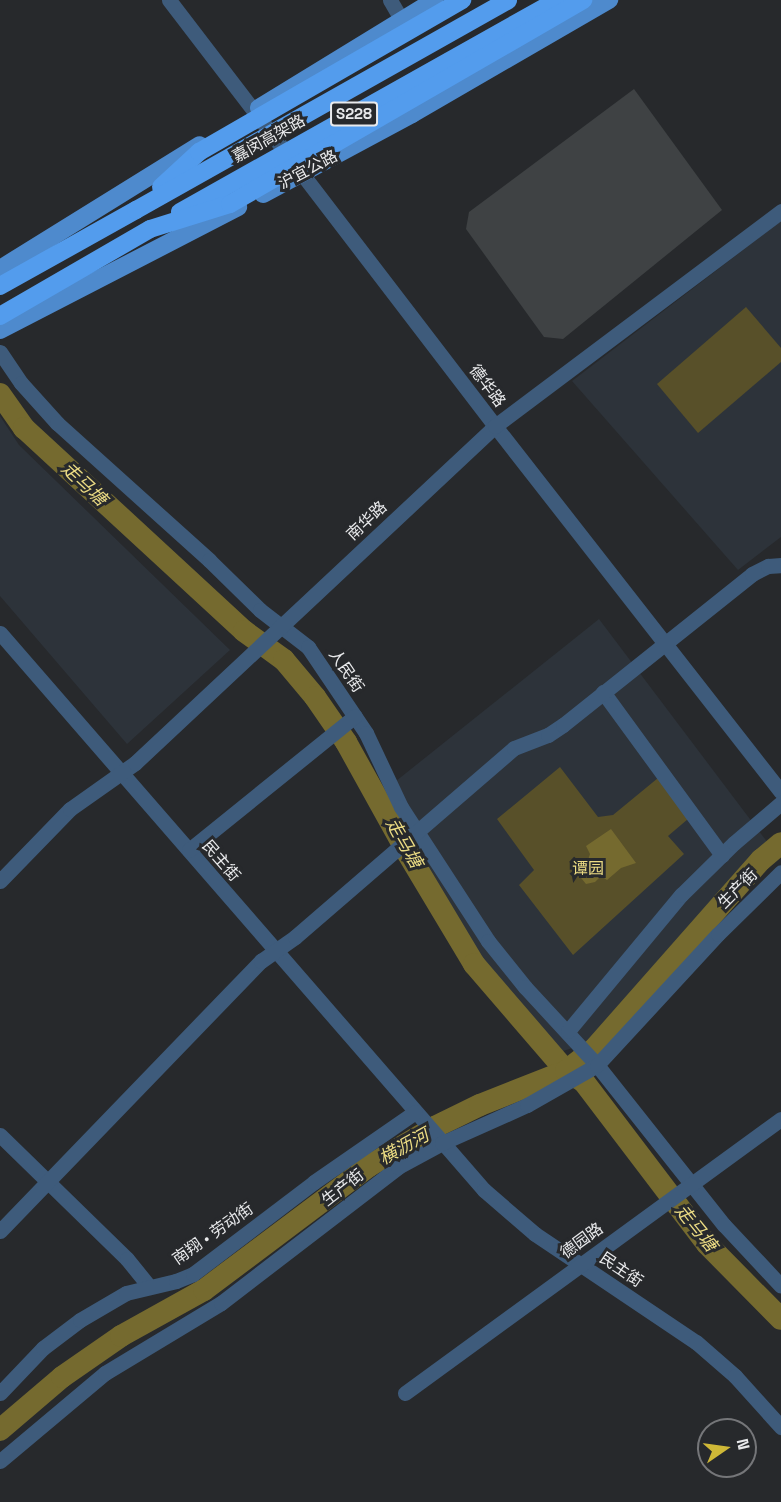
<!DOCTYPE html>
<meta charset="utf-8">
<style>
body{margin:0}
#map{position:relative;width:781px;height:1502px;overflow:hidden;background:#27292c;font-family:"Space Grotesk","Noto Sans SC",sans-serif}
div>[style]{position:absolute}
.built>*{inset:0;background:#2d333a}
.green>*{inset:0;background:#585029}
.water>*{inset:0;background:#756a2f}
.river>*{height:22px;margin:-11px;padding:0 11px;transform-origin:11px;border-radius:11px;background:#756a2f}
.building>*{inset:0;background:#3f4244}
.minor>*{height:15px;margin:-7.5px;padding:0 7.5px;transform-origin:7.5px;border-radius:7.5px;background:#3e5b7b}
.major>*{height:18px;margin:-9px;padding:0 9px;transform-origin:9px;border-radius:9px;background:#4e8acd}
.highway>*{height:18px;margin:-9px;padding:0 9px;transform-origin:9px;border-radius:9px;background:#539ced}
.highway-bridge>*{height:18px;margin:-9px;padding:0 9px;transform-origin:9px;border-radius:9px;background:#539ced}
span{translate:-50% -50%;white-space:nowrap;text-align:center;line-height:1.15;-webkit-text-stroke:6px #27292c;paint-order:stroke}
.shield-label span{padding:2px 4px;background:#27292c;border:2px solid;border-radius:4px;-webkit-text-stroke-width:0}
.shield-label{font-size:15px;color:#e9eaec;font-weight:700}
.street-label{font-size:16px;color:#e9eaec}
.park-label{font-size:16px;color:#eddc84}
.water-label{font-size:18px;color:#ebdb83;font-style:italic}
.north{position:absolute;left:697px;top:1418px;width:60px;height:60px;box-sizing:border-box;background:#27292c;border:2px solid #757679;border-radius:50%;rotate:77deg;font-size:16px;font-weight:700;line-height:24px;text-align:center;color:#e9eaec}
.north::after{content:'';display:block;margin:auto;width:21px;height:27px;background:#cfb837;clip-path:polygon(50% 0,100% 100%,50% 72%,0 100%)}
</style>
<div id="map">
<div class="built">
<i style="clip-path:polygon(781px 221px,781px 537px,738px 570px,572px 381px)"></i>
<i style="clip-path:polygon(0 416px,19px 445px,230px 650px,127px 744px,0 596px)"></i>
<i style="clip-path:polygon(599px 619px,768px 843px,588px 1043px,560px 1052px,512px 1021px,381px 793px)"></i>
</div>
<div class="green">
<i style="clip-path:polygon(746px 307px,781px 348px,781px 362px,698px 433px,657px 384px)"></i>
<i style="clip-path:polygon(560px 767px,598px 817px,613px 815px,658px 778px,688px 819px,668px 836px,684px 854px,573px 955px,519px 885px,534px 870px,497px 819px)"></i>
</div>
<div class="water">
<i style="clip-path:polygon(611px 829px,636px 863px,621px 868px,607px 880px,601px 876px,595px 882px,586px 884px,577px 873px,586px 866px,590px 854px,586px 846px)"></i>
</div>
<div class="river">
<i style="left:0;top:394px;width:42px;rotate:54.8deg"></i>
<i style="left:24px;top:428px;width:299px;rotate:42.7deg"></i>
<i style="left:244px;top:631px;width:49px;rotate:35.9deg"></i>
<i style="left:284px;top:660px;width:48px;rotate:50deg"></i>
<i style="left:315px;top:697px;width:55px;rotate:55.4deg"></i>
<i style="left:346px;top:742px;width:126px;rotate:61deg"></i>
<i style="left:407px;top:852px;width:131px;rotate:59.1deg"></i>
<i style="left:474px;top:964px;width:141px;rotate:49.3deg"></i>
<i style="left:566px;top:1071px;width:21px;rotate:31deg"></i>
<i style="left:584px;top:1082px;width:203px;rotate:52.8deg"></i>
<i style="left:707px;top:1244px;width:105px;rotate:45.4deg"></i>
<i style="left:0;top:1430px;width:82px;rotate:-40.5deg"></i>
<i style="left:62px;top:1377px;width:72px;rotate:-34.8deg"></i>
<i style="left:121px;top:1336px;width:95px;rotate:-29deg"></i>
<i style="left:204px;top:1290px;width:206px;rotate:-36.9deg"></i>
<i style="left:369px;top:1166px;width:77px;rotate:-30.6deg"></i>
<i style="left:435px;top:1127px;width:50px;rotate:-26.1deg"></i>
<i style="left:480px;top:1105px;width:92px;rotate:-21.6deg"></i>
<i style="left:566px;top:1071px;width:37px;rotate:-38deg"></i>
<i style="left:595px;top:1048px;width:251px;rotate:-48.6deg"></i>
<i style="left:761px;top:860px;width:26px;rotate:-40deg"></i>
</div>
<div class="building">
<i style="clip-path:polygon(634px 89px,722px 210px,563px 339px,544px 337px,466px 229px,469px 212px)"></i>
</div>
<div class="minor">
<i style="left:169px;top:0;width:536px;rotate:52.57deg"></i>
<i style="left:495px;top:426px;width:464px;rotate:52deg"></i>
<i style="left:390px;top:0;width:22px;rotate:60deg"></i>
<i style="left:0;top:352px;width:37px;rotate:56deg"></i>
<i style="left:21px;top:383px;width:54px;rotate:48deg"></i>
<i style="left:57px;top:423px;width:205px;rotate:42deg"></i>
<i style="left:209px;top:560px;width:71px;rotate:44.4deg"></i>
<i style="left:260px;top:610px;width:61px;rotate:37.6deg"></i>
<i style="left:308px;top:647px;width:104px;rotate:56deg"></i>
<i style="left:366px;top:733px;width:82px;rotate:64.7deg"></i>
<i style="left:401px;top:807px;width:160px;rotate:57deg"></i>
<i style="left:488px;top:941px;width:59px;rotate:51.2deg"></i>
<i style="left:525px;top:987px;width:106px;rotate:47.3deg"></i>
<i style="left:597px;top:1065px;width:204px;rotate:51.6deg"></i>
<i style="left:724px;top:1225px;width:83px;rotate:46.9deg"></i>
<i style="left:0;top:633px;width:738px;rotate:49.01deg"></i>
<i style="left:484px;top:1190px;width:67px;rotate:40.8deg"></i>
<i style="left:535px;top:1234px;width:194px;rotate:33.9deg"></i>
<i style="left:696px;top:1342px;width:52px;rotate:41.1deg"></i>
<i style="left:735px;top:1376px;width:69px;rotate:48deg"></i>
<i style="left:603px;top:692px;width:202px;rotate:53.9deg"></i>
<i style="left:189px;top:850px;width:213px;rotate:-38.9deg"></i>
<i style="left:0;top:881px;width:100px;rotate:-45.8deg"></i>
<i style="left:70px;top:809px;width:80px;rotate:-35.3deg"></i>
<i style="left:135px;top:763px;width:493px;rotate:-43.1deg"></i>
<i style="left:495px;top:426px;width:358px;rotate:-36.9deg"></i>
<i style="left:568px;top:1031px;width:177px;rotate:-50.3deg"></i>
<i style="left:681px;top:895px;width:74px;rotate:-44.5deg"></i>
<i style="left:734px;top:843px;width:62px;rotate:-40.4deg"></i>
<i style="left:0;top:1135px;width:177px;rotate:44.3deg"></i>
<i style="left:127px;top:1259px;width:35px;rotate:51deg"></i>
<i style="left:0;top:1231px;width:376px;rotate:-46deg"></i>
<i style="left:261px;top:961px;width:42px;rotate:-35.2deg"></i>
<i style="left:295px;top:937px;width:289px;rotate:-40.8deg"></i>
<i style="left:514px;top:748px;width:36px;rotate:-21deg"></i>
<i style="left:548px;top:735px;width:18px;rotate:-34deg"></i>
<i style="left:563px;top:725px;width:242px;rotate:-38.6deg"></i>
<i style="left:752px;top:574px;width:18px;rotate:-27deg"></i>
<i style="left:768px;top:566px;width:13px;rotate:-4deg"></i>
<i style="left:0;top:1393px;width:62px;rotate:-46.3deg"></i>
<i style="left:43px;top:1348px;width:46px;rotate:-37.1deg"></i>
<i style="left:80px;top:1320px;width:53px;rotate:-30.4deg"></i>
<i style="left:126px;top:1293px;width:51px;rotate:-13.5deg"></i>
<i style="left:176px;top:1281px;width:18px;rotate:-22deg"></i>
<i style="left:193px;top:1274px;width:152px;rotate:-37.2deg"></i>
<i style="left:314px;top:1182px;width:123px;rotate:-34.7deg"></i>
<i style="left:405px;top:1393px;width:465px;rotate:-36.1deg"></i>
<i style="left:0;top:1461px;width:137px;rotate:-40deg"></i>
<i style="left:105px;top:1373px;width:135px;rotate:-31.1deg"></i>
<i style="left:221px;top:1303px;width:223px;rotate:-37.5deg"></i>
<i style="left:398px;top:1167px;width:50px;rotate:-28.6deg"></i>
<i style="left:442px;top:1143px;width:93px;rotate:-24.1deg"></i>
<i style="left:527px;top:1105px;width:81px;rotate:-29.7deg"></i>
<i style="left:597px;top:1065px;width:178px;rotate:-47.3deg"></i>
<i style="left:718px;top:934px;width:88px;rotate:-44.5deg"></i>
</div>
<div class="major">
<i style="left:259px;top:108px;width:206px;rotate:-31.5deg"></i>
<i style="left:263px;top:194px;width:169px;rotate:-28.2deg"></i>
<i style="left:412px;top:114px;width:228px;rotate:-30.1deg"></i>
<i style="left:0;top:269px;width:235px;rotate:-31.8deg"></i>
<i style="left:0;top:330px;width:268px;rotate:-27.3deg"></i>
</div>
<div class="highway">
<i style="left:0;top:286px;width:156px;rotate:-29.2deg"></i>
<i style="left:0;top:316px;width:173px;rotate:-30.1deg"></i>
</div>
<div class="highway-bridge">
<i style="left:161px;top:187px;width:52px;rotate:-42.6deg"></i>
<i style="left:199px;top:152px;width:304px;rotate:-30deg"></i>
<i style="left:136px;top:210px;width:427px;rotate:-29.4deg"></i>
<i style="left:180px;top:212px;width:433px;rotate:-29.3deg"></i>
<i style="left:150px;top:229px;width:84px;rotate:-17.4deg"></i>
<i style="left:230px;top:204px;width:408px;rotate:-30deg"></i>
</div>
<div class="shield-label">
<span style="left:354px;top:114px">S228</span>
</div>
<div class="street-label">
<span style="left:269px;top:139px;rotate:-29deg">嘉闵高架路</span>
<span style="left:308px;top:170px;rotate:-28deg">沪宜公路</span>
<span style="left:487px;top:386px;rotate:53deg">德华路</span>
<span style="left:367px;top:521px;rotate:-43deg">南华路</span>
<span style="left:346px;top:671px;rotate:56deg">人民街</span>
<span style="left:221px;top:861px;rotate:49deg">民主街</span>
<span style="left:738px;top:889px;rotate:-45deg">生产街</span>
<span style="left:343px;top:1188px;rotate:-38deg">生产街</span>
<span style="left:213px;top:1234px;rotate:-35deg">南翔 • 劳动街</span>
<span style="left:582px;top:1241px;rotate:-36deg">德园路</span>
<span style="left:621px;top:1270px;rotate:34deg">民主街</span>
</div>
<div class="park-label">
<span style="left:588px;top:869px">谭园</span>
</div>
<div class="water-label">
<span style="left:84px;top:484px;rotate:43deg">走马塘</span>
<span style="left:404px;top:843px;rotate:60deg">走马塘</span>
<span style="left:404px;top:1147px;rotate:-29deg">横沥河</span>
<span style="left:696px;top:1228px;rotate:51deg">走马塘</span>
</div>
<div class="north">N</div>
</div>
